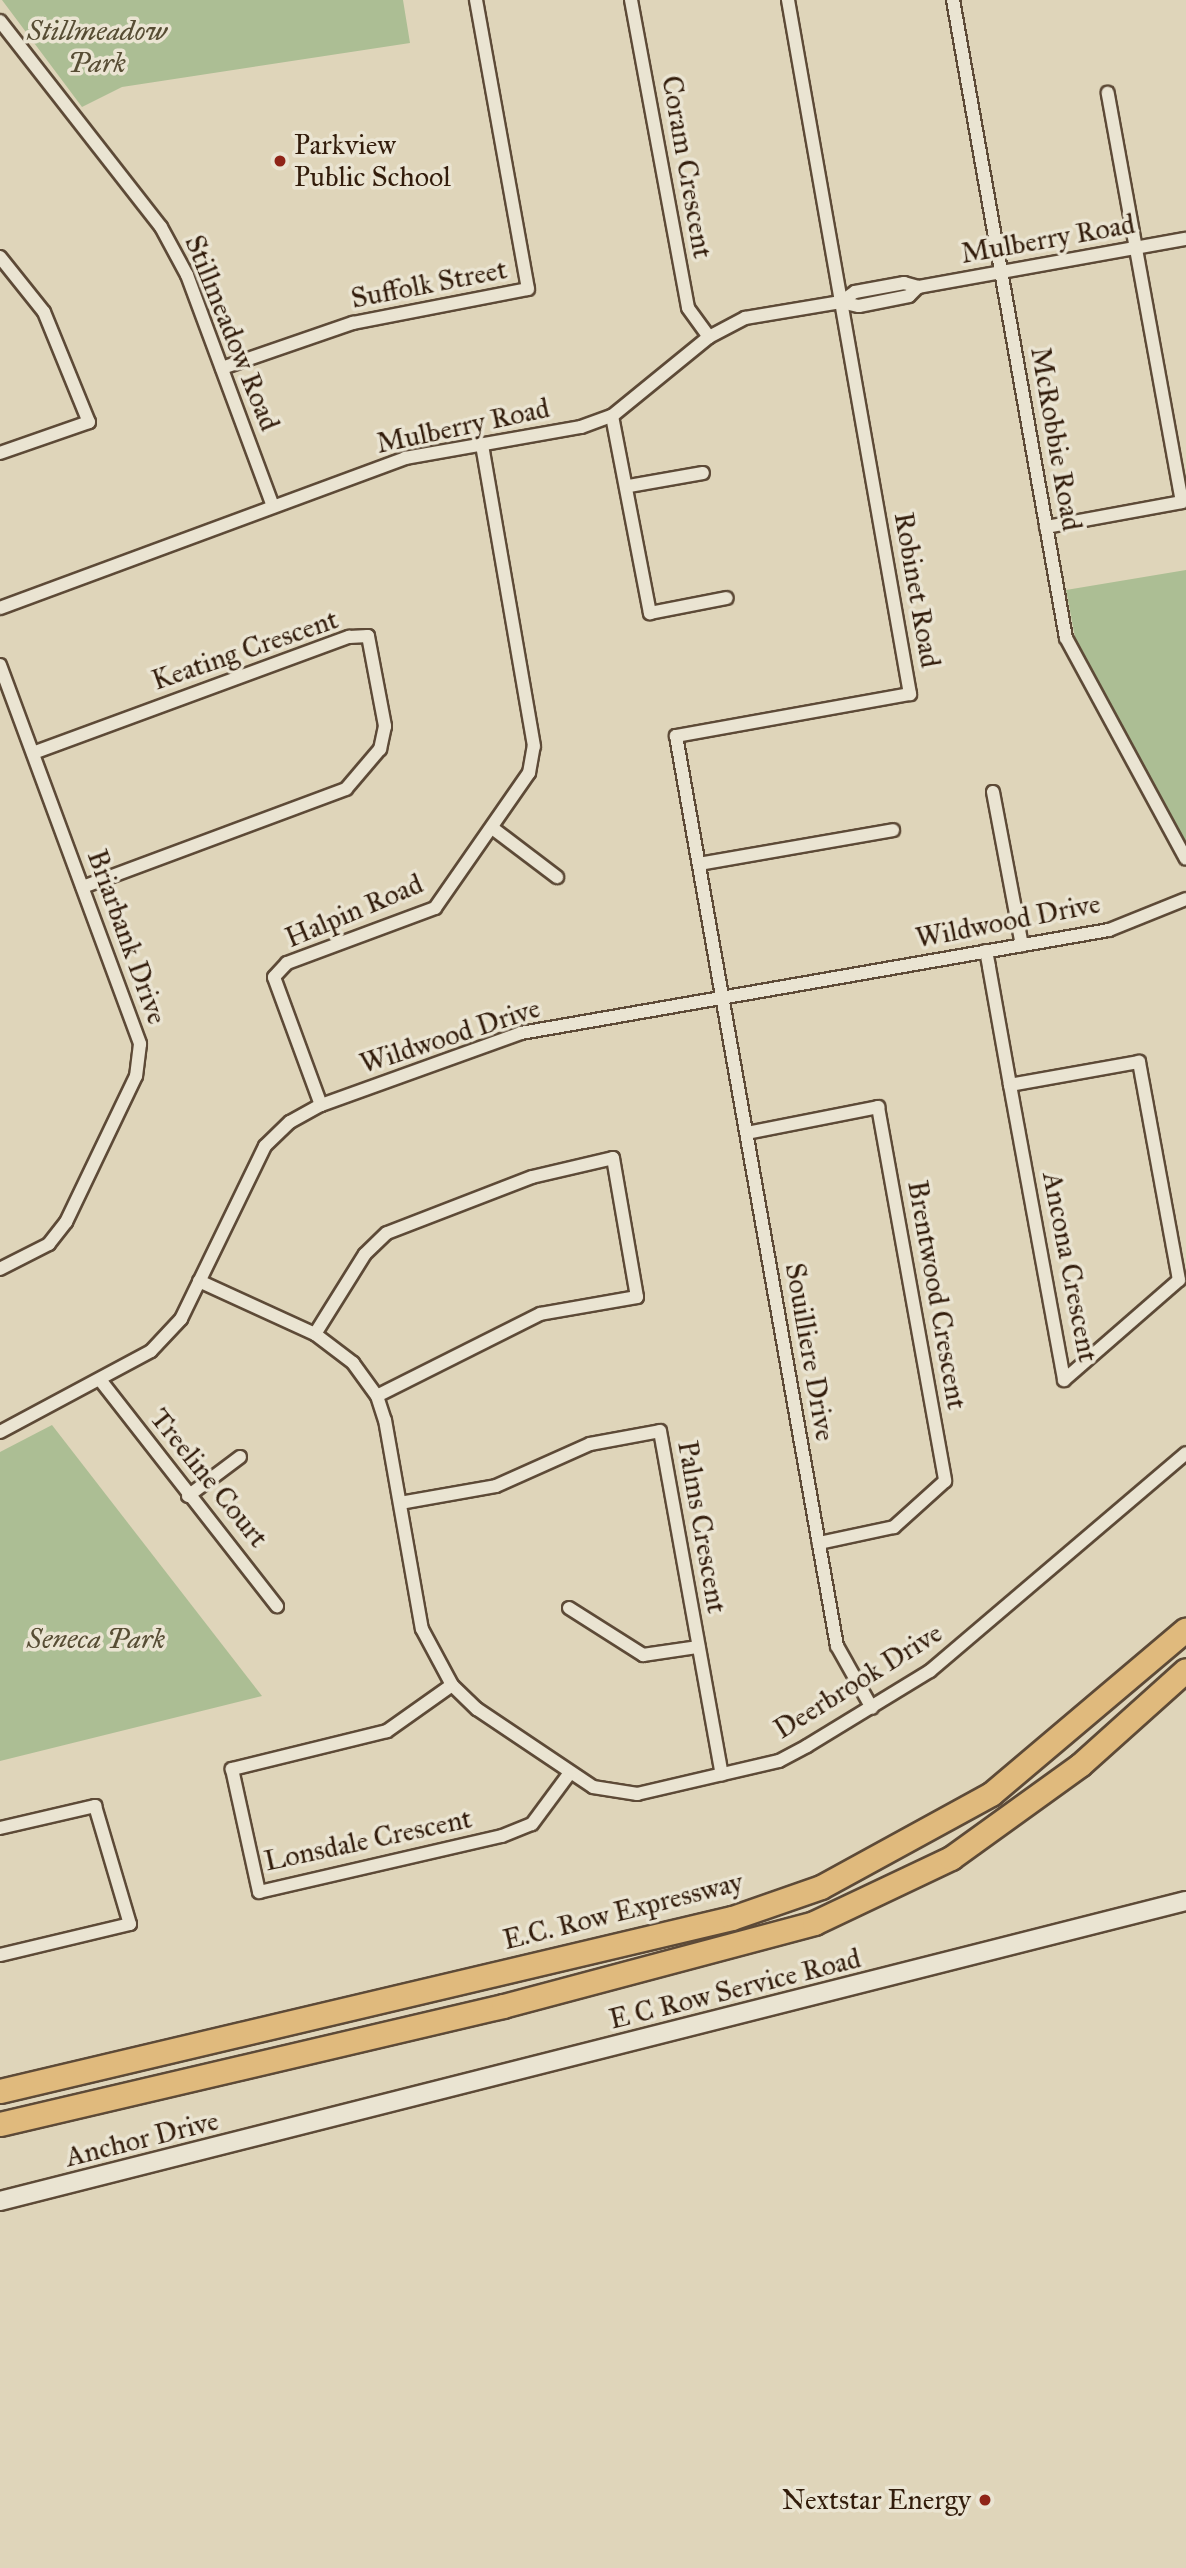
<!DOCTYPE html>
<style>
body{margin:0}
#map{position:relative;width:1186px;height:2568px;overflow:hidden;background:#dfd5ba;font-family:"IM FELL Great Primer",serif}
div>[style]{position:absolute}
.green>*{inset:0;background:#acbe94}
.roads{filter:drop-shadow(2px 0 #5d4a37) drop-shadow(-2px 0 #5d4a37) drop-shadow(0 2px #5d4a37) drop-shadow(0 -2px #5d4a37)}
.street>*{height:12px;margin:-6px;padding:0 6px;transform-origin:6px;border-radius:6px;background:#eae4d2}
.secondary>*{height:18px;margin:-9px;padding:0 9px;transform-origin:9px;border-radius:9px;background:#eae4d2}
.highway>*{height:23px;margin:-11.5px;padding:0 11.5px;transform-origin:11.5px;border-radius:11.5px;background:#e0ba7d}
.dots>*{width:19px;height:19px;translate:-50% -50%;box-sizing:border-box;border:4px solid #eae4d2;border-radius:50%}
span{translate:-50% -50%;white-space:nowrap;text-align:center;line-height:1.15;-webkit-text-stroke:7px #eae4d2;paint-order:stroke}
.park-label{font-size:28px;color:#574d34;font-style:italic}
.poi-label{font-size:28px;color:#321c0b}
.left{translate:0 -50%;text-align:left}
.right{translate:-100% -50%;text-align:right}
.street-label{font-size:28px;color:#321c0b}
</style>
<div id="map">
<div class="green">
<i style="clip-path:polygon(2px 0,403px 0,410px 43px,122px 87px,82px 107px)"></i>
<i style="clip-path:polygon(1186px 570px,1186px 847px,1077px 648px,1066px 590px)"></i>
<i style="clip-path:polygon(52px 1425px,262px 1696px,0 1761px,0 1452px)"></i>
</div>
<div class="roads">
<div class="street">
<i style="left:631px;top:0;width:313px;rotate:79.5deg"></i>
<i style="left:688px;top:308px;width:36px;rotate:54deg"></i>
<i style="left:788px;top:0;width:705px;rotate:80.03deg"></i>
<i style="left:910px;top:694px;width:238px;rotate:169.8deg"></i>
<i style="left:676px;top:736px;width:924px;rotate:79.97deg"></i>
<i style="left:837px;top:1646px;width:71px;rotate:60.6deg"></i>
<i style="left:953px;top:0;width:648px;rotate:79.96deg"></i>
<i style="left:1066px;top:638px;width:251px;rotate:61.5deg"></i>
<i style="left:0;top:21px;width:261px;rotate:52deg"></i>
<i style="left:161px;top:227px;width:55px;rotate:61.6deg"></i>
<i style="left:187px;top:275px;width:246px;rotate:69.6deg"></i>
<i style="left:0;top:257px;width:70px;rotate:51.3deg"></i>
<i style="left:44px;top:312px;width:119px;rotate:67.8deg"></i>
<i style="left:89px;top:422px;width:94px;rotate:160.8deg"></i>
<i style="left:841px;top:302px;width:17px;rotate:-36deg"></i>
<i style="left:855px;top:292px;width:50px;rotate:-10.4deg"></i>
<i style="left:904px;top:283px;width:15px;rotate:16deg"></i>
<i style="left:918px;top:287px;width:272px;rotate:-10.2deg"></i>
<i style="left:222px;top:368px;width:139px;rotate:-19deg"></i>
<i style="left:353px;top:323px;width:178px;rotate:-11deg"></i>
<i style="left:528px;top:289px;width:294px;rotate:-100.2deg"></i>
<i style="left:612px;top:416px;width:201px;rotate:79.1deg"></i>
<i style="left:650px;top:613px;width:78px;rotate:-11deg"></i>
<i style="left:629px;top:486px;width:75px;rotate:-10deg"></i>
<i style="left:1046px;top:527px;width:138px;rotate:-10.4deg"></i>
<i style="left:1182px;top:502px;width:416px;rotate:-100.3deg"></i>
<i style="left:0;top:608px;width:432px;rotate:-20.3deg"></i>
<i style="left:405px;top:458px;width:179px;rotate:-10deg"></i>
<i style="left:581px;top:427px;width:33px;rotate:-20deg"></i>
<i style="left:612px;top:416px;width:125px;rotate:-39.2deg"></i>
<i style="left:709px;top:337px;width:41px;rotate:-27.8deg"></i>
<i style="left:745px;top:318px;width:97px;rotate:-9.5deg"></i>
<i style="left:841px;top:302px;width:18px;rotate:13deg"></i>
<i style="left:859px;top:306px;width:51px;rotate:-11.3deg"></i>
<i style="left:909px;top:296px;width:13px;rotate:-45deg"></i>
<i style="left:0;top:665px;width:404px;rotate:69.7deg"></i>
<i style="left:140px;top:1044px;width:32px;rotate:97deg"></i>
<i style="left:136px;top:1076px;width:162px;rotate:115.6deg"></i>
<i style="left:66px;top:1222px;width:28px;rotate:128deg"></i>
<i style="left:49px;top:1244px;width:55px;rotate:153deg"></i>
<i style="left:33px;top:753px;width:337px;rotate:-20.2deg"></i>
<i style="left:349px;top:637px;width:19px;rotate:-3deg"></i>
<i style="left:368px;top:636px;width:92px;rotate:79.3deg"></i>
<i style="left:385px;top:726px;width:24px;rotate:102deg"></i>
<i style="left:380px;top:749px;width:52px;rotate:130.4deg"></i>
<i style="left:346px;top:789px;width:281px;rotate:159.6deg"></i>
<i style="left:993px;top:792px;width:156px;rotate:79.3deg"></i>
<i style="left:495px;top:830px;width:78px;rotate:37.2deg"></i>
<i style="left:699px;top:864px;width:197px;rotate:-9.9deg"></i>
<i style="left:986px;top:951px;width:16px;rotate:79deg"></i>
<i style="left:989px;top:967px;width:120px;rotate:79.9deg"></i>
<i style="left:1010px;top:1085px;width:300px;rotate:79.6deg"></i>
<i style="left:1064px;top:1380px;width:152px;rotate:-41deg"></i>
<i style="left:1179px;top:1280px;width:222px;rotate:-100.4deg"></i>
<i style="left:1139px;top:1062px;width:131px;rotate:169.9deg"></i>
<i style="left:321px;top:1105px;width:136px;rotate:-110.2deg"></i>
<i style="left:274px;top:977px;width:19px;rotate:-47deg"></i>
<i style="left:287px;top:963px;width:158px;rotate:-20.4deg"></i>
<i style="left:435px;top:908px;width:165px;rotate:-55.2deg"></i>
<i style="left:529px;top:773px;width:27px;rotate:-80deg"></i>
<i style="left:534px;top:746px;width:305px;rotate:-99.8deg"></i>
<i style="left:747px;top:1133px;width:134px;rotate:-11.2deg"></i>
<i style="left:878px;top:1107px;width:380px;rotate:79.8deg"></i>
<i style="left:945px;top:1481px;width:69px;rotate:138deg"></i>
<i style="left:894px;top:1527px;width:77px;rotate:168deg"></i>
<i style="left:199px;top:1281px;width:128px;rotate:24.6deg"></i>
<i style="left:315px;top:1334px;width:48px;rotate:37.3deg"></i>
<i style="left:353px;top:1363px;width:41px;rotate:54deg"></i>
<i style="left:377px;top:1396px;width:25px;rotate:72deg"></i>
<i style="left:385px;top:1420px;width:212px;rotate:80deg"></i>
<i style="left:422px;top:1629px;width:64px;rotate:61.8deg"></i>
<i style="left:452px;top:1685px;width:35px;rotate:44deg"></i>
<i style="left:477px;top:1709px;width:140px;rotate:33.9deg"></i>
<i style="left:593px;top:1787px;width:45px;rotate:9deg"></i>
<i style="left:637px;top:1794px;width:146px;rotate:-13.1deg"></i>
<i style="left:779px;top:1761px;width:32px;rotate:-28deg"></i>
<i style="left:807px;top:1746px;width:144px;rotate:-31.4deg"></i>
<i style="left:930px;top:1671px;width:336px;rotate:-40.4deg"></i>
<i style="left:315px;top:1334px;width:94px;rotate:-58deg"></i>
<i style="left:365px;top:1254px;width:30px;rotate:-44deg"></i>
<i style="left:387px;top:1233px;width:155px;rotate:-21.1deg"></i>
<i style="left:532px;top:1177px;width:83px;rotate:-13.2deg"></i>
<i style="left:613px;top:1158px;width:141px;rotate:80.2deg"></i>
<i style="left:637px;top:1297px;width:98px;rotate:170.1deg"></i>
<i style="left:540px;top:1314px;width:182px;rotate:153.3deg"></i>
<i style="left:101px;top:1381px;width:286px;rotate:52deg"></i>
<i style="left:0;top:1432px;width:171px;rotate:-28.2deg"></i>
<i style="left:151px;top:1351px;width:44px;rotate:-46.8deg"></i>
<i style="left:181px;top:1319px;width:192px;rotate:-64.1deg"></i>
<i style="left:265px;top:1146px;width:35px;rotate:-44deg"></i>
<i style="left:290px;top:1122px;width:35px;rotate:-29deg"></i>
<i style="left:321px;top:1105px;width:213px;rotate:-19.8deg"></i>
<i style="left:521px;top:1033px;width:597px;rotate:-9.94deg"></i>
<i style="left:1109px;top:930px;width:83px;rotate:-21.9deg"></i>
<i style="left:188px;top:1496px;width:65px;rotate:-36.9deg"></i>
<i style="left:400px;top:1503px;width:97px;rotate:-10deg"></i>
<i style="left:496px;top:1486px;width:103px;rotate:-24.1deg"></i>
<i style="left:590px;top:1444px;width:71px;rotate:-10.5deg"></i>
<i style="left:660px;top:1431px;width:349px;rotate:79.8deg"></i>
<i style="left:569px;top:1608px;width:88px;rotate:32.4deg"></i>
<i style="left:643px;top:1655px;width:56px;rotate:-8.3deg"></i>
<i style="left:452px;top:1685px;width:80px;rotate:144.7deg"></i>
<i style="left:387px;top:1731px;width:160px;rotate:166.2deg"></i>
<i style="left:232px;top:1769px;width:126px;rotate:77.6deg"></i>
<i style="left:259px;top:1892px;width:249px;rotate:-13deg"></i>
<i style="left:502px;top:1836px;width:32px;rotate:-22deg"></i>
<i style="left:532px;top:1824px;width:62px;rotate:-53.5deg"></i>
<i style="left:0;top:1828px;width:98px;rotate:-13deg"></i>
<i style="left:95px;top:1806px;width:123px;rotate:73.5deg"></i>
<i style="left:130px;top:1924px;width:134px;rotate:166.6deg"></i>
</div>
<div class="secondary">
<i style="left:0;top:2201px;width:1223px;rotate:-14.2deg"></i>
</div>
<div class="highway">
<i style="left:0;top:2091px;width:752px;rotate:-13.3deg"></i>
<i style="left:732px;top:1918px;width:94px;rotate:-19.2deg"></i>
<i style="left:821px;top:1887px;width:194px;rotate:-28.7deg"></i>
<i style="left:991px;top:1794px;width:255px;rotate:-40.2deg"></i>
<i style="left:0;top:2124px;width:517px;rotate:-13.2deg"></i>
<i style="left:503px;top:2006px;width:322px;rotate:-14.9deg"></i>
<i style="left:814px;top:1923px;width:152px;rotate:-25.4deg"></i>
<i style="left:951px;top:1858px;width:159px;rotate:-35.8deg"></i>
<i style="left:1080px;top:1765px;width:142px;rotate:-41.9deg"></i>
</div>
</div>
<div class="dots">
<i style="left:280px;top:161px;background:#8f2418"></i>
<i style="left:985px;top:2500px;background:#8f2418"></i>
</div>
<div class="park-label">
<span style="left:97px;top:47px">Stillmeadow<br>Park</span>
<span style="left:96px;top:1639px">Seneca Park</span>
</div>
<div class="poi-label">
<span class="left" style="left:294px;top:161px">Parkview<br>Public School</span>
<span class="right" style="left:971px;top:2500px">Nextstar Energy</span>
</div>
<div class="street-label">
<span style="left:687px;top:167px;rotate:80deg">Coram Crescent</span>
<span style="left:1048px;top:239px;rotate:-10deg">Mulberry Road</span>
<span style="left:429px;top:284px;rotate:-11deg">Suffolk Street</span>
<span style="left:232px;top:333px;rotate:68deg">Stillmeadow Road</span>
<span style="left:463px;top:426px;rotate:-12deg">Mulberry Road</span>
<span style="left:1056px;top:439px;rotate:80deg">McRobbie Road</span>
<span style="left:917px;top:590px;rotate:80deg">Robinet Road</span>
<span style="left:245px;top:650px;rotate:-19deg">Keating Crescent</span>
<span style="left:354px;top:911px;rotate:-23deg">Halpin Road</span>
<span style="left:1008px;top:921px;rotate:-11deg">Wildwood Drive</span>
<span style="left:127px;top:937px;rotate:70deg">Briarbank Drive</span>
<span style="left:450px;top:1036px;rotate:-18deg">Wildwood Drive</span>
<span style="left:1070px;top:1267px;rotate:79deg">Ancona Crescent</span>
<span style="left:937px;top:1295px;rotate:80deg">Brentwood Crescent</span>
<span style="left:810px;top:1352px;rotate:80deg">Souilliere Drive</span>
<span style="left:209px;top:1478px;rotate:51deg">Treeline Court</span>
<span style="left:702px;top:1527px;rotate:80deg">Palms Crescent</span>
<span style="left:858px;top:1681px;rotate:-32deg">Deerbrook Drive</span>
<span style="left:368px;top:1840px;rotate:-12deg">Lonsdale Crescent</span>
<span style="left:623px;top:1911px;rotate:-14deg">E.C. Row Expressway</span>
<span style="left:735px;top:1989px;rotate:-14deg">E C Row Service Road</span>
<span style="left:142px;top:2139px;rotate:-14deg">Anchor Drive</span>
</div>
</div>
